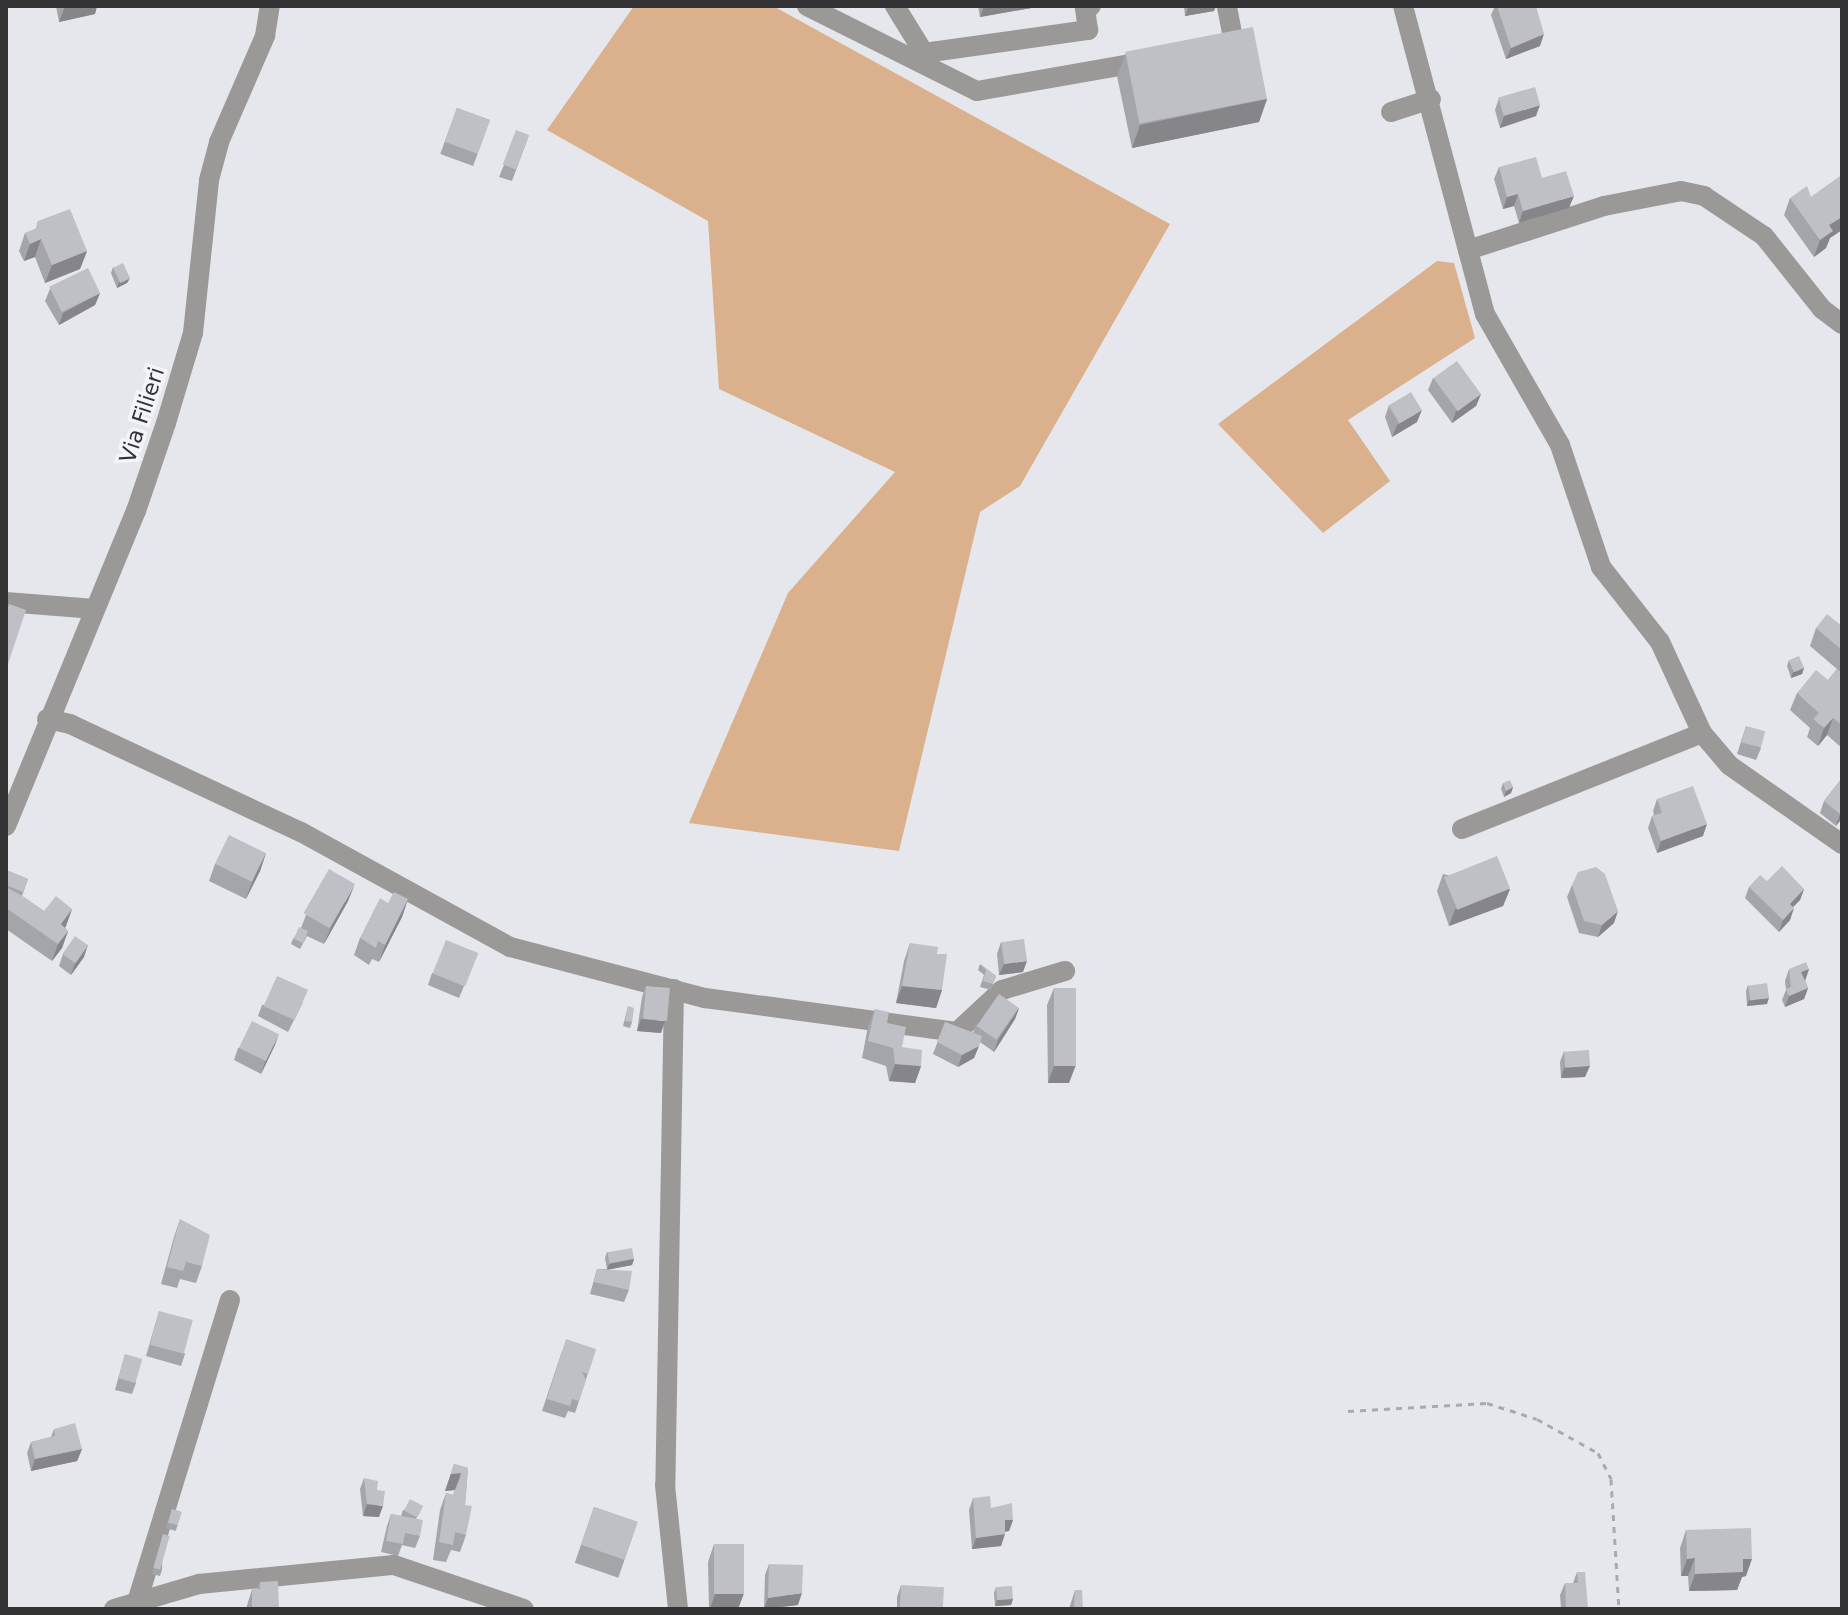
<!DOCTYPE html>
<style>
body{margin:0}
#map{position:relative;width:1848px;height:1615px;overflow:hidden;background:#e6e7ec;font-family:"DejaVu Sans",sans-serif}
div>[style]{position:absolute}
.green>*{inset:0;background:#dab18c}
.path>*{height:3px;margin-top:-1.5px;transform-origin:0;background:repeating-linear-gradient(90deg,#aaaaae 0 6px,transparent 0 12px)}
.minor>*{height:20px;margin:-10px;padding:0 10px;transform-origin:10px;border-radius:10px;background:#9b9997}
.wall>*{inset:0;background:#a4a5a9;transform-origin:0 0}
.shaded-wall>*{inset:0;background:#86868a}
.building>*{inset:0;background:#bfc0c5;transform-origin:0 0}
span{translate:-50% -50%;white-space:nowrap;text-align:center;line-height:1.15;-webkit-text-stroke:7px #f3f4fa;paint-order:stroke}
.street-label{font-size:22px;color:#323234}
.frame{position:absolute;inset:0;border:8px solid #323234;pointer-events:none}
</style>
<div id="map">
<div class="green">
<i style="clip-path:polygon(634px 6px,773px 6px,1170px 224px,1020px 486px,980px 512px,899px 851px,689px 823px,788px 593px,895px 472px,719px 389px,708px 221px,547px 130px)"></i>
<i style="clip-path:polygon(1437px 261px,1454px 263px,1475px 338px,1348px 420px,1390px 481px,1323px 533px,1218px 424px)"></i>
</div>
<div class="path">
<i style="left:1348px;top:1411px;width:139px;rotate:-3.3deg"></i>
<i style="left:1487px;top:1403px;width:52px;rotate:17.7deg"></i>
<i style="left:1537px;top:1419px;width:70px;rotate:29.1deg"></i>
<i style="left:1598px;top:1453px;width:29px;rotate:63deg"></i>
<i style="left:1611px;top:1479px;width:130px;rotate:86.5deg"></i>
</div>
<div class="minor">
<i style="left:807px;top:6px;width:190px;rotate:26.6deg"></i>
<i style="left:977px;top:91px;width:174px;rotate:-10deg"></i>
<i style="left:895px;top:6px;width:55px;rotate:58.3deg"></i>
<i style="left:924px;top:53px;width:166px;rotate:-8deg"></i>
<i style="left:1088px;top:30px;width:22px;rotate:-98deg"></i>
<i style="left:1085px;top:8px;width:6px;rotate:-18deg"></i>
<i style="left:1403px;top:6px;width:319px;rotate:75.1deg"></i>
<i style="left:1485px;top:314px;width:151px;rotate:60.2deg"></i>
<i style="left:1560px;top:445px;width:129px;rotate:71.4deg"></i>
<i style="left:1601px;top:567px;width:95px;rotate:51.8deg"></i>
<i style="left:1660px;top:642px;width:100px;rotate:65.2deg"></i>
<i style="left:1702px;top:733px;width:42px;rotate:49.8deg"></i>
<i style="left:1729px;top:765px;width:138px;rotate:35deg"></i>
<i style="left:1218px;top:46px;width:16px;rotate:-11deg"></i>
<i style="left:1234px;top:43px;width:38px;rotate:-101deg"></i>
<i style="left:1391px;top:112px;width:42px;rotate:-18deg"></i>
<i style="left:1468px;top:250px;width:143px;rotate:-17.9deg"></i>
<i style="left:1604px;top:206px;width:78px;rotate:-11deg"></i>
<i style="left:1681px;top:191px;width:24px;rotate:12deg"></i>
<i style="left:1704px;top:196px;width:72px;rotate:33.7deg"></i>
<i style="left:1764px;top:236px;width:93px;rotate:51.5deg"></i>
<i style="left:1822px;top:309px;width:25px;rotate:37deg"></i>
<i style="left:6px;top:602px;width:89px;rotate:4.5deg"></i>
<i style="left:47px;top:719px;width:24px;rotate:12deg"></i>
<i style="left:70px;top:724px;width:255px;rotate:25.1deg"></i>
<i style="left:301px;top:832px;width:239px;rotate:28.8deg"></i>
<i style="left:510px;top:947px;width:202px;rotate:14.7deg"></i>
<i style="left:705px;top:998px;width:254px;rotate:7.7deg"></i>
<i style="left:957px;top:1032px;width:62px;rotate:-43deg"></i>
<i style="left:1002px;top:990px;width:66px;rotate:-16.8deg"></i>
<i style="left:6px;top:826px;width:341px;rotate:-67.6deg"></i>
<i style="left:136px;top:511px;width:93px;rotate:-71.2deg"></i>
<i style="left:166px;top:423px;width:94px;rotate:-73.3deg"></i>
<i style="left:193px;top:333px;width:154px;rotate:-84deg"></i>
<i style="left:209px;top:180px;width:39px;rotate:-75deg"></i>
<i style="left:219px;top:142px;width:116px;rotate:-66.5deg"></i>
<i style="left:265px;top:36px;width:30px;rotate:-81deg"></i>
<i style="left:1462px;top:829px;width:258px;rotate:-21.8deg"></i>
<i style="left:674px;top:989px;width:496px;rotate:91deg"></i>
<i style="left:665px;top:1485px;width:125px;rotate:84deg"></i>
<i style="left:137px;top:1602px;width:316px;rotate:-72.9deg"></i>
<i style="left:114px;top:1609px;width:89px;rotate:-16.4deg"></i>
<i style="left:199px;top:1584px;width:196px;rotate:-5.6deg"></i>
<i style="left:394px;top:1565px;width:137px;rotate:18.7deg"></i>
</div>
<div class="wall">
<i style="clip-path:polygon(56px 6px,97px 6px,95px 14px,59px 22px)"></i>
<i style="clip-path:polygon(978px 6px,1043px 6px,980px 17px)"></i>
<i style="clip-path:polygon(1184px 6px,1216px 6px,1214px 11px,1185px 16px)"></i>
<i style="clip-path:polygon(1495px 6px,1536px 6px,1540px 46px,1506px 59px,1491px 15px)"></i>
<i style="clip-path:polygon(1126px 53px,1267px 99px,1259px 122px,1132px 148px,1117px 76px)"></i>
<i style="clip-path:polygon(1499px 98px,1536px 116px,1500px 128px,1495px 110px)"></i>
<i style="left:457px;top:108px;width:35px;height:49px;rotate:20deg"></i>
<i style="clip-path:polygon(529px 135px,512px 181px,499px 177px,504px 165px)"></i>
<i style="clip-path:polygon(1499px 167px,1542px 178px,1569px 208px,1519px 223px,1514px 206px,1503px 209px,1494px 179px)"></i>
<i style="clip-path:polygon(1842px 175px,1842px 230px,1830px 238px,1826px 248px,1814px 257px,1784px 215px,1790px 198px,1811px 197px)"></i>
<i style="clip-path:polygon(38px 221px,87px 251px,80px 269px,45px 283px,35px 257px,24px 261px,19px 251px,25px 233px,36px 229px)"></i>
<i style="clip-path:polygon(113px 267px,130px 278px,127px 283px,117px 288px,111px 273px)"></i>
<i style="clip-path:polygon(50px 289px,100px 293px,95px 305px,59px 325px,45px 301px)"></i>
<i style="clip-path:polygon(1433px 378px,1481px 394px,1476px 406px,1452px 423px,1428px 390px)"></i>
<i style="clip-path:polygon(1389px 405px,1417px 422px,1392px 437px,1385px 417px)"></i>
<i style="clip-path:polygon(1842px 626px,1842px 748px,1827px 735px,1818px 746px,1807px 737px,1810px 728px,1790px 710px,1797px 693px,1828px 680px,1837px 669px,1810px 646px,1816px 628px)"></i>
<i style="clip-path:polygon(1789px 660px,1804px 668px,1802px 674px,1791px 678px,1787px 666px)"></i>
<i style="clip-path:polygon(1746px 726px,1761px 748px,1756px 760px,1737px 754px)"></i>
<i style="clip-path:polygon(1842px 778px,1842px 818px,1836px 826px,1820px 813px,1824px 801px)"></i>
<i style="clip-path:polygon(1503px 783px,1513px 787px,1511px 793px,1504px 797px,1501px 789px)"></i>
<i style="clip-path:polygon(1657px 799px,1703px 836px,1657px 853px,1648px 828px,1652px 816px,1654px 815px,1653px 811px)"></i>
<i style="clip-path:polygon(266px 853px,260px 871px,246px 899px,209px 881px,215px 864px)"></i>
<i style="clip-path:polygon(6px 870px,28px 879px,22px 896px,44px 911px,72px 909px,65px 928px,68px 931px,62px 948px,52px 961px,6px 929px)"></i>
<i style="clip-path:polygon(1443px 874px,1510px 889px,1503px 906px,1449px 926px,1437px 891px)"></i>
<i style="clip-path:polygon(1767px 881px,1804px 889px,1800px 900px,1793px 907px,1790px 920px,1779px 932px,1745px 898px,1749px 887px)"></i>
<i style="clip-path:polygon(1572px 885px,1614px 923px,1598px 937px,1579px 933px,1567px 897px)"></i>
<i style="clip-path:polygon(408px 899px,402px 917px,379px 962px,372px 959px,369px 965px,354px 955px,360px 938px,388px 903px)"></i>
<i style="clip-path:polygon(348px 901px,324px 944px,307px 936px,300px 949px,291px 944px,293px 939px,301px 928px,306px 915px)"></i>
<i style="clip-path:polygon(1001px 942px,1023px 972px,999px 975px,997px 954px)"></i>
<i style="clip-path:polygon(910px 943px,937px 954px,942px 990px,936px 1008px,896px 1003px,904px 961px)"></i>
<i style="clip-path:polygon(478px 953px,459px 998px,428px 985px,432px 973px)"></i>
<i style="clip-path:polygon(63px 954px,84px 957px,71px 975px,59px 966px)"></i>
<i style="clip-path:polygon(980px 964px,996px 976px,991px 990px,980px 987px,984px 975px,978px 970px)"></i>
<i style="clip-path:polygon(1789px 969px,1809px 969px,1805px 980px,1808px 988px,1804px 999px,1785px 1007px,1782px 1000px,1786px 990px,1785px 981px)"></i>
<i style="clip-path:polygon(1748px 985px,1767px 1004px,1747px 1006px,1746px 991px)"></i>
<i style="clip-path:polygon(646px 986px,661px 1033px,637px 1031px,642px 997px)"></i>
<i style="clip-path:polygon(1054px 988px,1069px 1083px,1048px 1083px,1047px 1005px)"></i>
<i style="clip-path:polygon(303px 1002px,288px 1032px,258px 1016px,262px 1005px)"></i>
<i style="clip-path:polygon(628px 1006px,632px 1022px,630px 1028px,623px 1026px)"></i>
<i style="clip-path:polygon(1019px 1008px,1015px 1019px,994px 1052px,980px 1042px,974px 1058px,958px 1067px,933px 1054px,945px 1022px,973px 1033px,976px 1025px)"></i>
<i style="clip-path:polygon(875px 1009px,887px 1023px,902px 1047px,921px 1066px,915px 1083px,889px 1081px,886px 1066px,862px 1058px,868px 1026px)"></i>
<i style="clip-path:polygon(275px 1045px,261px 1074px,234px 1060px,238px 1048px)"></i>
<i style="clip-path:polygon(1564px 1051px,1585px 1077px,1561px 1078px,1560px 1062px)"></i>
<i style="clip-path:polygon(180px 1219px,202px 1266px,196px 1283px,180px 1279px,177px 1288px,161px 1284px,174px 1237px)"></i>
<i style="clip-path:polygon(607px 1252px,634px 1259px,632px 1265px,609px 1269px,629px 1290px,624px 1302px,590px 1294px,597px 1269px,607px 1269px,605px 1258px)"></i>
<i style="clip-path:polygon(159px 1311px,185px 1354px,181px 1366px,146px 1356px)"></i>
<i style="clip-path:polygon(596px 1349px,575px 1413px,568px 1411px,565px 1418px,542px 1411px,562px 1351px)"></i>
<i style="clip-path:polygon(125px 1354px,136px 1383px,132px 1394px,115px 1390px)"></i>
<i style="clip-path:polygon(54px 1429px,82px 1449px,77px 1461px,31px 1471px,27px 1453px,31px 1442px,51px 1437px)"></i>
<i style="clip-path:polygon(454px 1464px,468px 1468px,465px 1505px,466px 1535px,460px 1552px,451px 1550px,446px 1562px,433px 1560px,440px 1510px,446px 1493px,453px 1495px,455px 1490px,445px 1491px)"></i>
<i style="clip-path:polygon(364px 1478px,377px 1490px,379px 1517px,363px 1516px,360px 1489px)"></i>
<i style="clip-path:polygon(973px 1498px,1013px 1520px,1009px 1531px,1005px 1532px,1001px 1546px,972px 1549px,969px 1510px)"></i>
<i style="left:594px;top:1507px;width:46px;height:59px;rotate:19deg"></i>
<i style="left:172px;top:1509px;width:10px;height:20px;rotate:17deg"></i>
<i style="clip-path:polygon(403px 1510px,420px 1512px,416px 1519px,420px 1536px,415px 1548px,402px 1545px,398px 1556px,381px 1552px,387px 1526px,391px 1514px,401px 1516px)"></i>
<i style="clip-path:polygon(1686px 1530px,1746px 1576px,1742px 1577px,1737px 1590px,1689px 1591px,1688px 1576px,1681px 1576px,1680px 1548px)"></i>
<i style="clip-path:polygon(163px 1534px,162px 1570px,160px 1576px,152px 1574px)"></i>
<i style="clip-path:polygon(714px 1544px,744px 1593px,738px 1609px,709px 1609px,708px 1562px)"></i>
<i style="clip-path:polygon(769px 1564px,798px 1605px,764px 1609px,765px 1575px)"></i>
<i style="clip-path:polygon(1577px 1572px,1587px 1609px,1561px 1609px,1560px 1595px,1565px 1583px,1573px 1583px)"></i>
<i style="clip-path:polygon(260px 1582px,279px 1609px,246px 1609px,252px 1589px,257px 1589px)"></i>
<i style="clip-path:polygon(901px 1585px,944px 1609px,897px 1609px,897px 1597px)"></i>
<i style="clip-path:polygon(996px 1587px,1013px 1599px,1011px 1605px,995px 1606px,994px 1593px)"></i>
<i style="clip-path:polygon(1075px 1590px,1083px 1609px,1069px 1609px)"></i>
</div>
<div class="shaded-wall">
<i style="clip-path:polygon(65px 6px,97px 6px,95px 14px,59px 22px)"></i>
<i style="clip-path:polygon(984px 6px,1043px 6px,980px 17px)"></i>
<i style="clip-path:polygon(1189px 6px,1216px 6px,1214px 11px,1185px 16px)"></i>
<i style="clip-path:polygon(1544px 34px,1540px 46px,1506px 59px,1511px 48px)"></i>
<i style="clip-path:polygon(1267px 99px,1259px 122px,1132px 148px,1140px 125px)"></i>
<i style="clip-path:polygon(1540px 105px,1536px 116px,1500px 128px,1504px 116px)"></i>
<i style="clip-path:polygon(1518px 194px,1514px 206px,1503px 209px,1507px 197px)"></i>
<i style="clip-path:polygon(1574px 196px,1569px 208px,1519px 223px,1523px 211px)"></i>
<i style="clip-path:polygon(1842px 217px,1842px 230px,1830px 238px,1826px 248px,1814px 257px,1820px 240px,1829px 225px)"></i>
<i style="clip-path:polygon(41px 239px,35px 257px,24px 261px,30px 244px)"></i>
<i style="clip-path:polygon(87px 251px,80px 269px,45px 283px,52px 265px)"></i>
<i style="clip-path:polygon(130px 278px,127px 283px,117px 288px,119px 282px)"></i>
<i style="clip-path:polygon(100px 293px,95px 305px,59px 325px,63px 313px)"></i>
<i style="clip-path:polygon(1481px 394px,1476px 406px,1452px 423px,1456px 411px)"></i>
<i style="clip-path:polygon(1422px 410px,1417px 422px,1392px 437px,1397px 425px)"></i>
<i style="clip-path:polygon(1804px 668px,1802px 674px,1791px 678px,1793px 672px)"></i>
<i style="clip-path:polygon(1833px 718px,1827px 735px,1818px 746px,1824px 728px)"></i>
<i style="clip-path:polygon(1513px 787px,1511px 793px,1504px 797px,1506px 791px)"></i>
<i style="clip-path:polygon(1842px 812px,1842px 818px,1836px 826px,1840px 814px)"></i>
<i style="clip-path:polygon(1707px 824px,1703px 836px,1657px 853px,1661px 841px)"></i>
<i style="clip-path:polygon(266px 853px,260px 871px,246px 899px,252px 882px)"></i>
<i style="clip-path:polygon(355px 884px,348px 901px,324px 944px,331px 927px)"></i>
<i style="clip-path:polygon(1510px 889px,1503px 906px,1449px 926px,1455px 909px)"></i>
<i style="clip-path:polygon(1804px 889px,1800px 900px,1785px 915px,1790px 904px)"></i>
<i style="clip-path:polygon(408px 899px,402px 917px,379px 962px,385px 945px)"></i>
<i style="clip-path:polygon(1794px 908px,1790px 920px,1779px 932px,1783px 920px)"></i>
<i style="clip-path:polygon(72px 909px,66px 926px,54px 942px,61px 924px)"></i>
<i style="clip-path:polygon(1618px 911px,1614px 923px,1598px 937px,1602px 925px)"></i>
<i style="clip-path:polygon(68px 931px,62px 948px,52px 961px,58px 944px)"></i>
<i style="clip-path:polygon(88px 945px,84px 957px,71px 975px,75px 963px)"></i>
<i style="clip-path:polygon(1027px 961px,1023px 972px,999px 975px,1004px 964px)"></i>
<i style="clip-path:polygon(1809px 969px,1805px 981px,1801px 972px)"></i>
<i style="clip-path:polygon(902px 986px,942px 990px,936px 1008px,896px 1003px)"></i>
<i style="clip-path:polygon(1808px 988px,1804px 999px,1785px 1007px,1789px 996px)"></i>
<i style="clip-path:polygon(1769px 998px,1767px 1004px,1747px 1006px,1749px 1000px)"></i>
<i style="clip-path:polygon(1019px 1008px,1015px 1019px,994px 1052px,998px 1040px)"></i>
<i style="clip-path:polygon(641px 1019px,665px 1021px,661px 1033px,637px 1031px)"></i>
<i style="clip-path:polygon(279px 1034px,275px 1045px,261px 1074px,265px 1062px)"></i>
<i style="clip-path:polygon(979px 1046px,974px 1058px,958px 1067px,962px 1055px)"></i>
<i style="clip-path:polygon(895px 1064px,921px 1066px,915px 1083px,889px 1081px)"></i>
<i style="clip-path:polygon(1076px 1065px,1069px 1083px,1048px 1083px,1054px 1066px)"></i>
<i style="clip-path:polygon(1565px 1066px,1590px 1066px,1585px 1077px,1561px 1078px)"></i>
<i style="clip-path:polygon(634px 1259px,632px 1265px,607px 1270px,609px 1264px)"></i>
<i style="clip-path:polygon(82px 1449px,77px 1461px,31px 1471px,35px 1459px)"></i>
<i style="clip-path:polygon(461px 1473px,455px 1490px,445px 1491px,451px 1474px)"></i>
<i style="clip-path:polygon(367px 1504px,383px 1506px,379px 1517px,363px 1516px)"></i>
<i style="clip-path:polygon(1005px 1520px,1013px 1520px,1009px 1531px,1000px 1532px)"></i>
<i style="clip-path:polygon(1005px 1534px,1001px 1546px,972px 1549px,976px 1538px)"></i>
<i style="clip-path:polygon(1695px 1558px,1688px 1576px,1681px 1576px,1687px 1559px)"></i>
<i style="clip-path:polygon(1743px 1559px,1752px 1559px,1746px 1576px,1742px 1577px,1737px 1590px,1689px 1591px,1695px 1574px)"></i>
<i style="clip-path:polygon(744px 1593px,738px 1609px,710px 1609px,715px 1594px)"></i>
<i style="clip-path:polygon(802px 1593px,798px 1605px,764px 1609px,768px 1598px)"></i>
<i style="clip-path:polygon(1013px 1599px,1011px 1605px,995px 1606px,997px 1600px)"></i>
</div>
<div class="building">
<i style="clip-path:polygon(1497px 6px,1536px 6px,1544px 34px,1511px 48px)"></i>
<i style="left:1253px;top:27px;width:73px;height:130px;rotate:79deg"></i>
<i style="left:1535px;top:87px;width:19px;height:38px;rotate:74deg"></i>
<i style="left:457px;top:108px;width:35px;height:36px;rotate:20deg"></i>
<i style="left:516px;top:130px;width:14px;height:37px;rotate:21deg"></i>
<i style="clip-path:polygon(1536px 157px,1542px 178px,1566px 171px,1574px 196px,1523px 211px,1518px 194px,1507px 197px,1499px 167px)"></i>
<i style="clip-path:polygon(1842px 175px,1842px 217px,1829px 225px,1833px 231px,1820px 240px,1790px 198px,1807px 186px,1811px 197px)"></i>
<i style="clip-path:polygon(70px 209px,87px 251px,52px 265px,41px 239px,30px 244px,25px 233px,37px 228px,38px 221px)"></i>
<i style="left:123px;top:263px;width:17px;height:11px;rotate:65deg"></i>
<i style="left:88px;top:268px;width:28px;height:43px;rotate:64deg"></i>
<i style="left:1457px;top:361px;width:41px;height:29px;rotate:54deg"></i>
<i style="left:1411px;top:392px;width:21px;height:26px;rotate:59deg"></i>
<i style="clip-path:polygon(9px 604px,26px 610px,8px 664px,6px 663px,6px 613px)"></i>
<i style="clip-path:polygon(1827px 614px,1842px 626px,1842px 650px,1816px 628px)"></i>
<i style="left:1799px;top:656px;width:13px;height:11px;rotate:67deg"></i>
<i style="clip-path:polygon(1837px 669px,1842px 673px,1842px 725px,1833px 718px,1824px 728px,1813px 719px,1819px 713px,1797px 693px,1816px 670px,1828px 680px)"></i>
<i style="left:1746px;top:726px;width:20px;height:17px;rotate:15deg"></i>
<i style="clip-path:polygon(1842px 778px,1842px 812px,1840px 814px,1824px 801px)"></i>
<i style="clip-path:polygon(1510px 780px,1513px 787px,1506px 791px,1503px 783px)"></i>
<i style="clip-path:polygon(1693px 786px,1707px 824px,1661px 841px,1652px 816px,1662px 813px,1657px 799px)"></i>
<i style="left:229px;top:835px;width:41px;height:32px;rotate:26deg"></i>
<i style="left:1497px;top:856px;width:35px;height:57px;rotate:68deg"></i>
<i style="clip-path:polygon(1782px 866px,1804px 889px,1790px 904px,1794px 908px,1783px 920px,1749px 887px,1760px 875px,1767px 881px)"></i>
<i style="clip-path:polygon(1596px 867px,1605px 874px,1618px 911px,1602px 925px,1584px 921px,1572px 885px,1578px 872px)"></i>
<i style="left:329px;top:869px;width:30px;height:51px;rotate:30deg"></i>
<i style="clip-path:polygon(6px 870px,28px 879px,23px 892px,6px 885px)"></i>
<i style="clip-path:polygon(6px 887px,24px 897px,44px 911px,56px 896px,72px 909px,61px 924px,68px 931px,58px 944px,6px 908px)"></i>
<i style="clip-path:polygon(394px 892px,408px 899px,385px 945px,378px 941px,376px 948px,360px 938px,380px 898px,388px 903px)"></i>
<i style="left:299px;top:927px;width:10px;height:13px;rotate:24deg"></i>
<i style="left:75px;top:936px;width:16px;height:22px;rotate:35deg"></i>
<i style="left:1024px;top:939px;width:22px;height:23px;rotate:82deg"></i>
<i style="left:446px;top:940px;width:35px;height:36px;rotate:22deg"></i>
<i style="clip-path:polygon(910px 943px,938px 947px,937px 954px,947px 954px,942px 990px,902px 986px)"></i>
<i style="clip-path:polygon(1806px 962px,1809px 969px,1801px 972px,1808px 988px,1789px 996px,1786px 989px,1791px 987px,1789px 969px)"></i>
<i style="clip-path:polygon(980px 964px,996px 976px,993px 984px,983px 981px,986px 970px)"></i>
<i style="left:277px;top:976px;width:34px;height:33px;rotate:24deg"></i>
<i style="left:1767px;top:983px;width:15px;height:19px;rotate:82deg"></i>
<i style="left:646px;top:986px;width:24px;height:33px;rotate:5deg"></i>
<i style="left:1054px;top:988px;width:22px;height:78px"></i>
<i style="left:999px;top:994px;width:24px;height:39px;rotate:35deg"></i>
<i style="clip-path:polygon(628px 1006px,634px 1008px,632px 1022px,625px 1021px)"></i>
<i style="clip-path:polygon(875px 1009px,889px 1012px,887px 1023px,906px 1027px,902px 1047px,922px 1050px,921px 1066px,895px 1064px,893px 1048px,868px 1041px)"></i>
<i style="left:252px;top:1021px;width:30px;height:30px;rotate:26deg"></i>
<i style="clip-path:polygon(945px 1022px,982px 1036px,979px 1046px,962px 1055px,937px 1042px)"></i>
<i style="left:1589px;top:1050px;width:16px;height:25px;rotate:86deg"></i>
<i style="clip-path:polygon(180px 1219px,210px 1235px,202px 1266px,186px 1262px,183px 1271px,167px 1267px)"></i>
<i style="left:632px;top:1248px;width:11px;height:25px;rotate:80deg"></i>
<i style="clip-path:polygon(597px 1269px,632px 1271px,629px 1290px,594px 1282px)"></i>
<i style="left:159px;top:1311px;width:35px;height:35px;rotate:15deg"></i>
<i style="clip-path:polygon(566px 1339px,596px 1349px,588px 1374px,582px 1372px,586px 1380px,579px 1401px,572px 1399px,570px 1406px,547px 1399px)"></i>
<i style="left:125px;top:1354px;width:18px;height:25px;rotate:16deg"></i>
<i style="clip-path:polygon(75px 1423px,82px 1449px,35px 1459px,31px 1442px,55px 1436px,54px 1429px)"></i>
<i style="clip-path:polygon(454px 1464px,468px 1468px,465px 1505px,472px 1506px,466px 1535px,455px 1532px,453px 1545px,439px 1542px,446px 1493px,453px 1495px,460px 1478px,461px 1473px,451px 1474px)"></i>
<i style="clip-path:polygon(364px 1478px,378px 1481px,377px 1490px,385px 1491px,383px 1506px,367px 1504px)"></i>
<i style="clip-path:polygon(990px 1496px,991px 1508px,1012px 1503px,1013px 1520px,1005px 1520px,1005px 1534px,976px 1538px,973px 1498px)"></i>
<i style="left:410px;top:1499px;width:15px;height:13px;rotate:28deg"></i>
<i style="left:594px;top:1507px;width:46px;height:40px;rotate:19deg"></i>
<i style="left:172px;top:1509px;width:10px;height:14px;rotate:17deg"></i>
<i style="clip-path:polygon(391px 1514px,423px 1520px,420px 1536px,405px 1533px,403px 1544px,386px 1541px)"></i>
<i style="clip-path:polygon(1751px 1528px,1752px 1559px,1743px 1559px,1743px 1572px,1695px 1574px,1695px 1558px,1687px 1559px,1686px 1530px)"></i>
<i style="left:163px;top:1534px;width:7px;height:35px;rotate:16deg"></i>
<i style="left:714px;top:1544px;width:30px;height:50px"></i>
<i style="clip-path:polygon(769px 1564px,803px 1565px,802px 1593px,768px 1598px)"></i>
<i style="clip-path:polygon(1577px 1572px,1585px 1572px,1588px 1608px,1566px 1609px,1565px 1583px,1578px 1583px)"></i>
<i style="clip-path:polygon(278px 1581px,279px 1609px,252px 1609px,252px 1589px,260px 1589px,260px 1582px)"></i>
<i style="left:901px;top:1585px;width:43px;height:24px;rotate:3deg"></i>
<i style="left:1012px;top:1586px;width:13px;height:16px;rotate:86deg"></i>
<i style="clip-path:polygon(1075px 1590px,1082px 1590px,1083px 1609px,1074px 1609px)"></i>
</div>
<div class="street-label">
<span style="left:142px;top:415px;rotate:-72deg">Via Filieri</span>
</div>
<div class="frame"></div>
</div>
